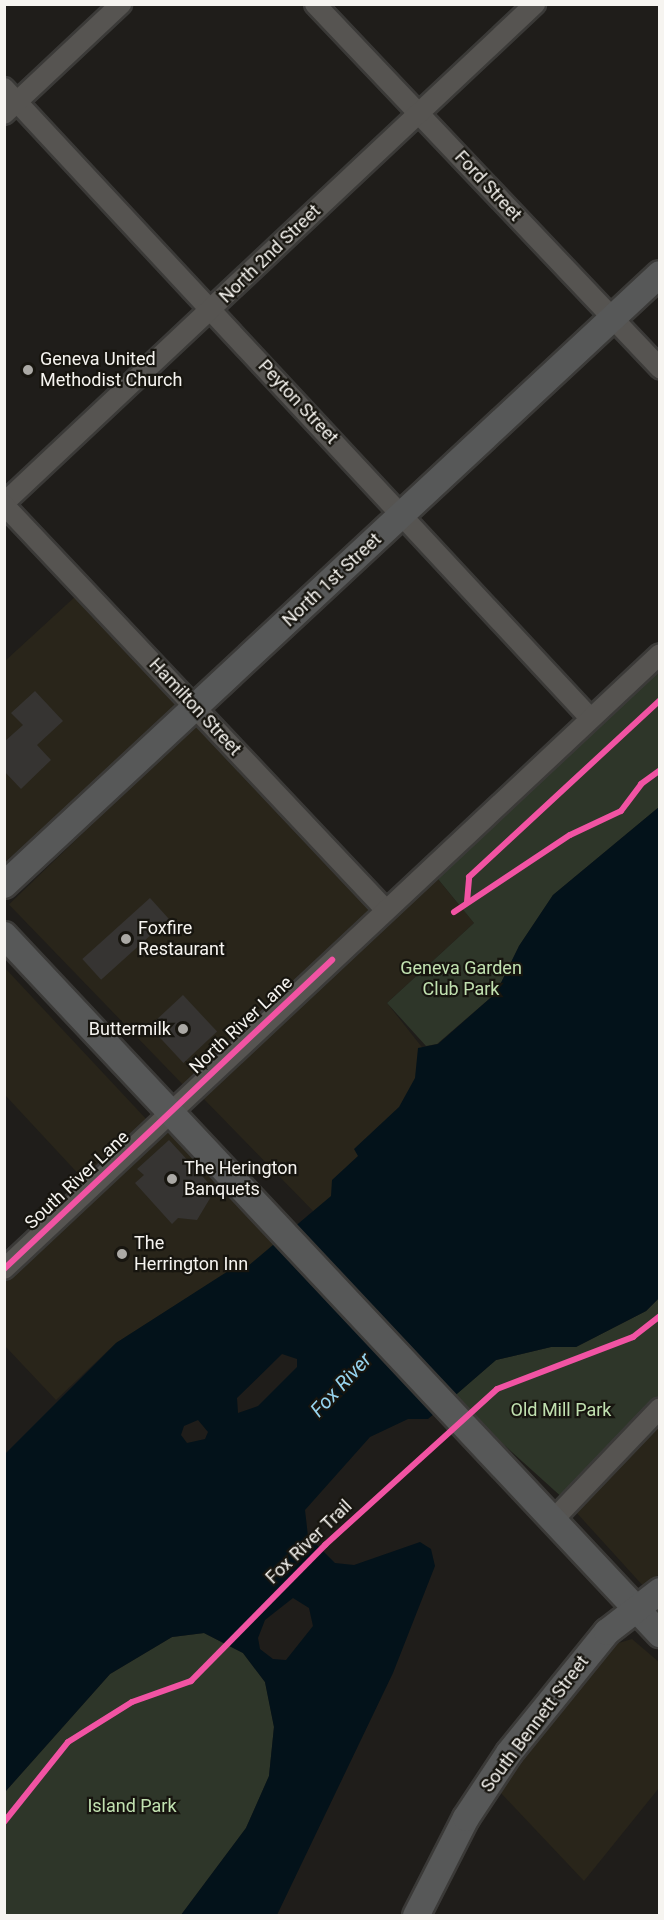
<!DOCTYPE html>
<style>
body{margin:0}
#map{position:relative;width:664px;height:1920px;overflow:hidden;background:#1f1d1a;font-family:Roboto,sans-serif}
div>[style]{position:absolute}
.built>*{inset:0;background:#29251a;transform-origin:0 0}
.green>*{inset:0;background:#2e3629}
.water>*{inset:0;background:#03121a}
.building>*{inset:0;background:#363432;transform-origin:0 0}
.roads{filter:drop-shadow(2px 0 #3b3a38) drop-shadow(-2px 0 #3b3a38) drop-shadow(0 2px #3b3a38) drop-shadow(0 -2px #3b3a38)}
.minor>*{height:20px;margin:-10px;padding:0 10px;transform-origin:10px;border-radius:10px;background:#565451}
.major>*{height:26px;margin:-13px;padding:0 13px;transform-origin:13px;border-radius:13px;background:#575858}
.cycleway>*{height:6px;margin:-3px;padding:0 3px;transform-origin:3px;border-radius:3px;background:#f153a3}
.dots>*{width:16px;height:16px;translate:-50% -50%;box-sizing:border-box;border:3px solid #17150f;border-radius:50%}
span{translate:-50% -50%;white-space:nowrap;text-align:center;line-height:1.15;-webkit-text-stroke:4.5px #17150f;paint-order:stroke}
.street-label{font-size:18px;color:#f6f4f0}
.poi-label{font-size:18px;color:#f6f4f0}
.left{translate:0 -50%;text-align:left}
.right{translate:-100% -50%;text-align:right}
.park-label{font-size:18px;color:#c1e1b0}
.water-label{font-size:20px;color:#97d5f0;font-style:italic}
.frame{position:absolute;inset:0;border:6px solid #f6f4f0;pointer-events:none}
</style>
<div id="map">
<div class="built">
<i style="clip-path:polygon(78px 594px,181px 705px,5px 867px,5px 661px)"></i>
<i style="left:201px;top:719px;width:255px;height:267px;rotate:46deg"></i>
<i style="clip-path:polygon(437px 878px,474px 923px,387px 1003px,455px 1089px,315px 1213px,198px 1093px)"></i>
<i style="clip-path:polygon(5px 968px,148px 1121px,84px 1180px,5px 1095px)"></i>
<i style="clip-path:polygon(171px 1117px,284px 1238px,240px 1273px,236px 1267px,116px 1343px,56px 1400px,5px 1346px,5px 1275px)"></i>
<i style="clip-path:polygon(659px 1403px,659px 1574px,645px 1588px,565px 1500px)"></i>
<i style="clip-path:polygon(632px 1639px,659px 1662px,659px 1788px,584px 1881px,499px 1791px,550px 1717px,612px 1645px)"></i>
</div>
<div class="green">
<i style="clip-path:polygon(659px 654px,659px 807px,553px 895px,519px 946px,496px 993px,437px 1044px,426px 1046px,387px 1003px,474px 923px,429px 868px)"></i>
<i style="clip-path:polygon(659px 1298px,659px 1403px,565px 1500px,452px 1398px,496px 1360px,551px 1347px,576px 1347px,646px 1311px)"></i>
<i style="clip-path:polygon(204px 1633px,243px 1653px,265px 1682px,274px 1727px,269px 1776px,246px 1828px,181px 1915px,5px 1916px,5px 1792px,110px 1674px,172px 1637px)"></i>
</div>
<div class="water">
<i style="clip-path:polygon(evenodd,659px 807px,659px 1298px,646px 1311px,576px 1347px,551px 1347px,496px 1360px,428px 1419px,408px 1419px,370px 1437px,305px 1510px,308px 1536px,335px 1563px,354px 1565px,420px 1542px,431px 1549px,435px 1566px,393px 1673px,277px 1915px,181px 1915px,246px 1828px,269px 1776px,274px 1727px,265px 1682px,243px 1653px,204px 1633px,172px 1637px,110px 1674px,5px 1792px,5px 1454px,116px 1343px,236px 1266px,241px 1272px,331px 1196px,332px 1180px,358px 1156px,354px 1149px,399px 1107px,415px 1078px,418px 1048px,438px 1044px,496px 993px,519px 946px,553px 895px,659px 807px,282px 1354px,297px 1359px,297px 1367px,258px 1406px,238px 1413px,237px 1398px,282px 1354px,659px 807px,198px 1420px,208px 1432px,205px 1439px,187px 1443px,181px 1435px,184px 1426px,198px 1420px,659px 807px,293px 1598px,309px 1608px,313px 1626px,286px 1660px,273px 1659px,260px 1649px,258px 1638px,265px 1620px,293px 1598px)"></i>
</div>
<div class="building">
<i style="clip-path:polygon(35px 691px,63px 721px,37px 745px,51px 760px,21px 789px,4px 771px,4px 742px,23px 725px,11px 713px)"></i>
<i style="left:150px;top:898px;width:28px;height:91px;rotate:48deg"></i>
<i style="left:183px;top:995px;width:50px;height:46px;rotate:47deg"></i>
<i style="clip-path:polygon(169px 1140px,215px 1190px,197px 1220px,178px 1218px,172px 1224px,135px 1183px,144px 1175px,137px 1169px)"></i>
</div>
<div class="roads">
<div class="minor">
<i style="left:315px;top:4px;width:502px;rotate:46.54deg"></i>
<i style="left:4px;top:88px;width:860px;rotate:47.07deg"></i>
<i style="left:4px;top:114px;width:161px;rotate:-43.2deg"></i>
<i style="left:4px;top:503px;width:729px;rotate:-43.22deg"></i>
<i style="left:4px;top:505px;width:555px;rotate:46.68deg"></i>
<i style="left:4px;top:1269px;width:899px;rotate:-43.15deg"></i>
<i style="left:554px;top:1519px;width:153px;rotate:-46.3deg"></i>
</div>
<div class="major">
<i style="left:4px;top:885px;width:896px;rotate:-42.97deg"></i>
<i style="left:4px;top:935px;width:959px;rotate:46.82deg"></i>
<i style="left:416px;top:1916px;width:110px;rotate:-63deg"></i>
<i style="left:466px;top:1818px;width:78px;rotate:-56.5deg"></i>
<i style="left:509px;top:1753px;width:156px;rotate:-51deg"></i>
<i style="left:607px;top:1632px;width:67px;rotate:-37.7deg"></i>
</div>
</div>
<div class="cycleway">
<i style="left:467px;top:902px;width:25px;rotate:-85deg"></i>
<i style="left:469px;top:877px;width:260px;rotate:-42.8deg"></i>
<i style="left:454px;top:912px;width:139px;rotate:-33.6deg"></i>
<i style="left:570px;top:835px;width:56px;rotate:-25.2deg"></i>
<i style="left:621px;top:811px;width:34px;rotate:-53deg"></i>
<i style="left:641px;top:784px;width:24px;rotate:-36deg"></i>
<i style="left:4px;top:1269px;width:451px;rotate:-43.3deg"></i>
<i style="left:4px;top:1822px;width:102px;rotate:-51.3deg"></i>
<i style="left:68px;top:1742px;width:75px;rotate:-32deg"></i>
<i style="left:132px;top:1702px;width:63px;rotate:-19.6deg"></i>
<i style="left:191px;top:1681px;width:191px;rotate:-45.4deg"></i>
<i style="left:325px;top:1545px;width:232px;rotate:-42.2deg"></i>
<i style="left:497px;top:1389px;width:146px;rotate:-20.9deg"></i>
<i style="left:633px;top:1337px;width:34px;rotate:-38deg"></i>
</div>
<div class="dots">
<i style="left:28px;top:370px;background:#aba9a5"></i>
<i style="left:126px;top:939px;background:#aba9a5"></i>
<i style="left:183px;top:1029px;background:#aba9a5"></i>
<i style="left:172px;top:1179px;background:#aba9a5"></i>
<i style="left:122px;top:1254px;background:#aba9a5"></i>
</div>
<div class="street-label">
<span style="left:488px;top:186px;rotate:47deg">Ford Street</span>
<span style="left:270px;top:254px;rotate:-44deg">North 2nd Street</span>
<span style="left:298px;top:402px;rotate:47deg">Peyton Street</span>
<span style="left:332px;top:580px;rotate:-43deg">North 1st Street</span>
<span style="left:195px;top:707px;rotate:47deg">Hamilton Street</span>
<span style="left:241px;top:1025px;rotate:-43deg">North River Lane</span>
<span style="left:77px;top:1180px;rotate:-43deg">South River Lane</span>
<span style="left:309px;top:1542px;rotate:-44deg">Fox River Trail</span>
<span style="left:535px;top:1724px;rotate:-53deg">South Bennett Street</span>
</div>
<div class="poi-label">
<span class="left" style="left:40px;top:370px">Geneva United<br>Methodist Church</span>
<span class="left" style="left:138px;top:939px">Foxfire<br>Restaurant</span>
<span class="right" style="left:171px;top:1029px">Buttermilk</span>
<span class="left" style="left:184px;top:1179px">The Herington<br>Banquets</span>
<span class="left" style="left:134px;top:1254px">The<br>Herrington Inn</span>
</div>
<div class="park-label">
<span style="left:461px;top:979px">Geneva Garden<br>Club Park</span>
<span style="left:561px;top:1410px">Old Mill Park</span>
<span style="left:132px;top:1806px">Island Park</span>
</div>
<div class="water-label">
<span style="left:341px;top:1385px;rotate:-47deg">Fox River</span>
</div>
<div class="frame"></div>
</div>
